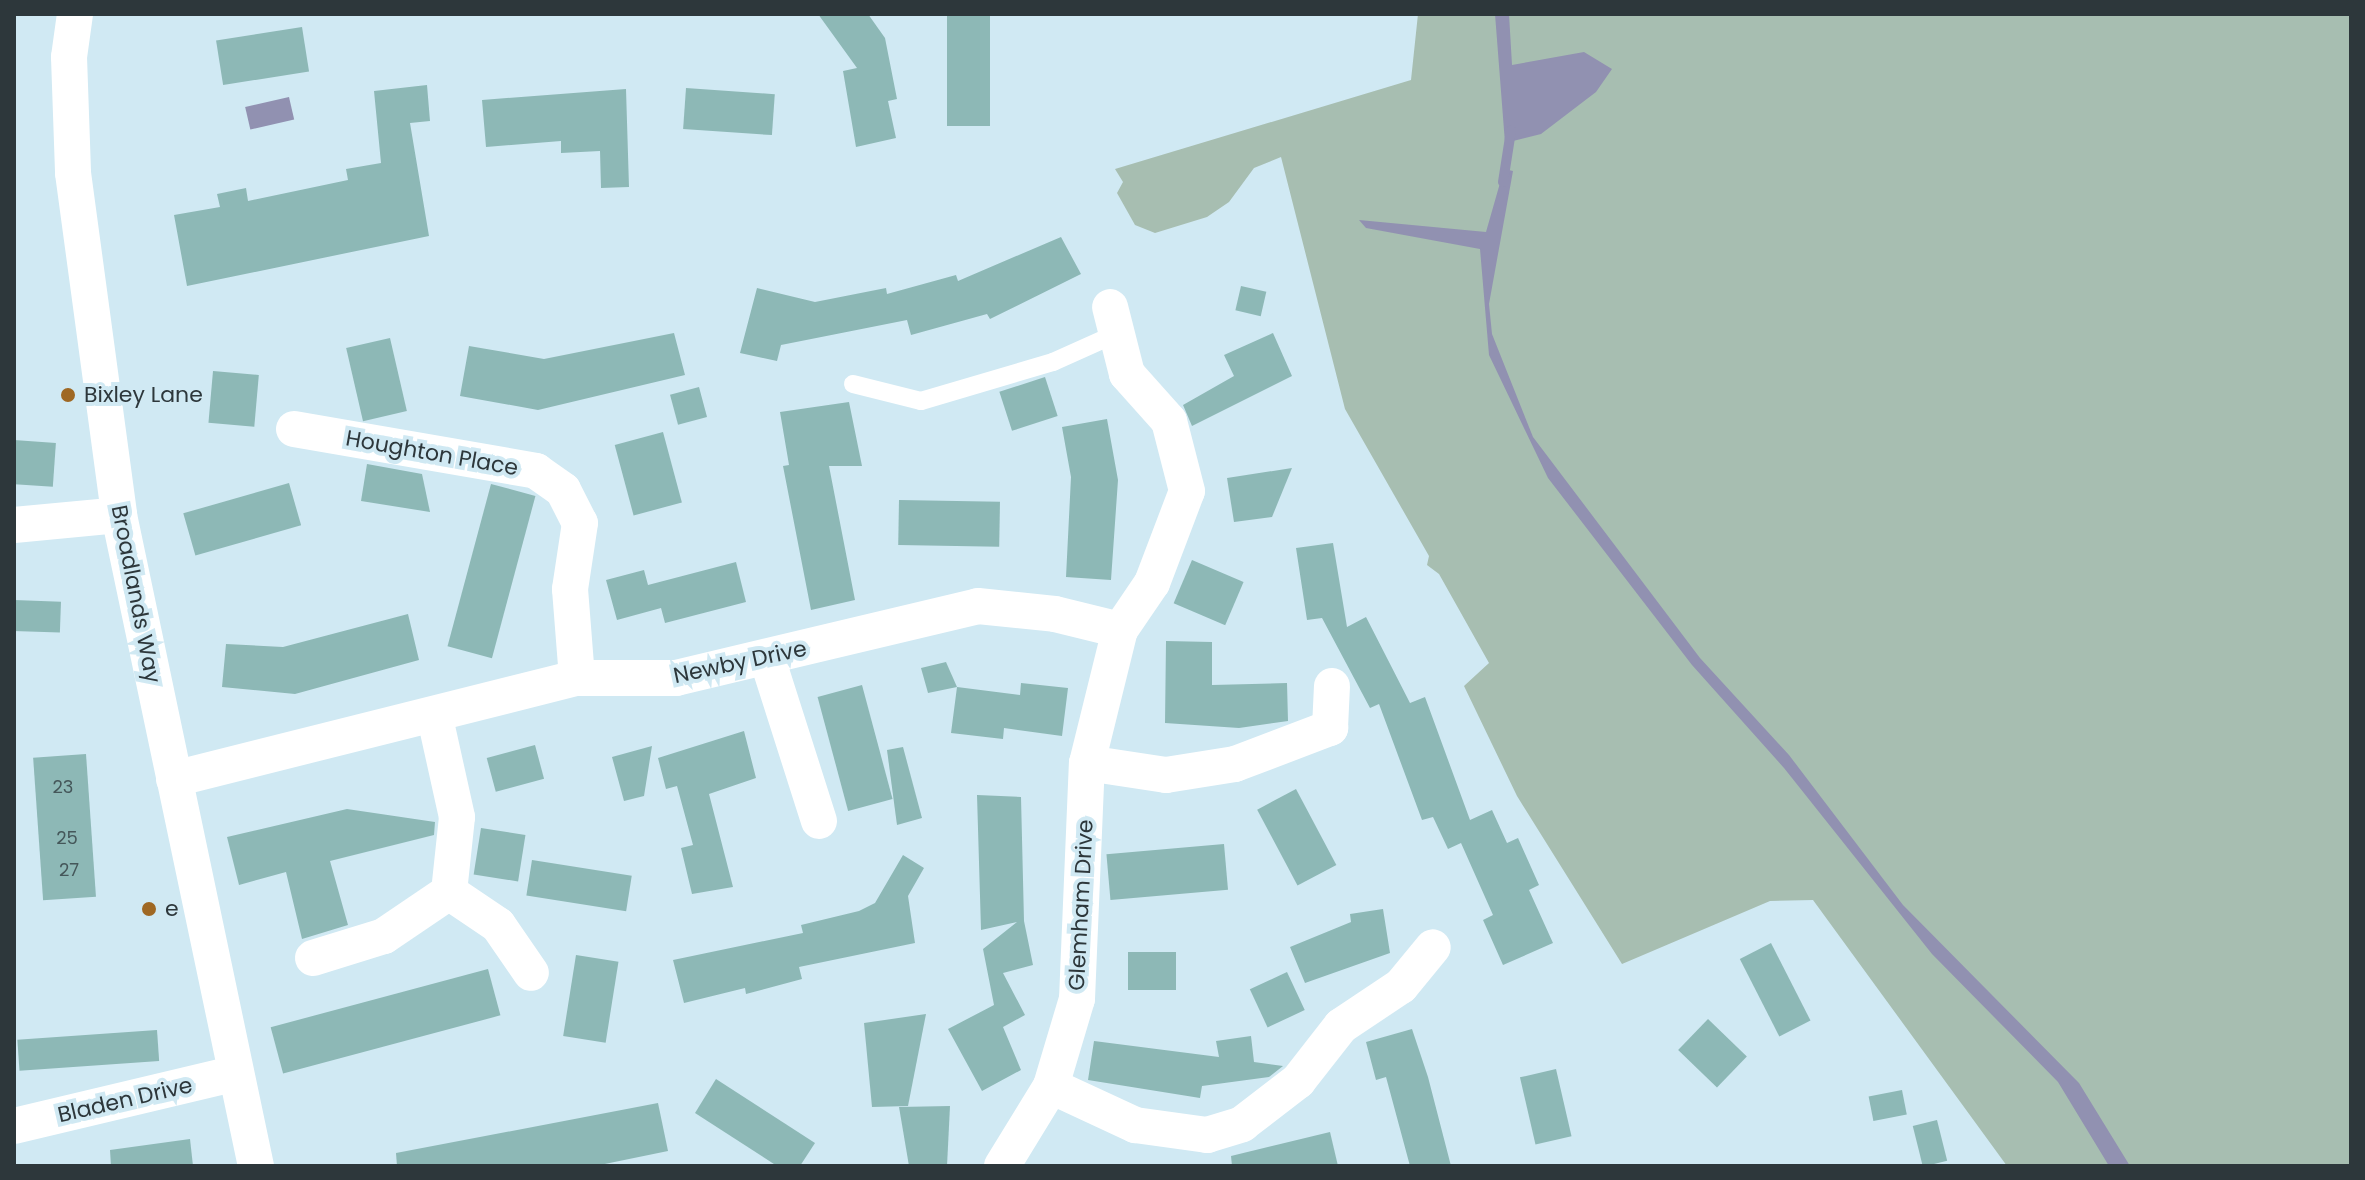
<!DOCTYPE html>
<style>
body{margin:0}
#map{position:relative;width:2365px;height:1180px;overflow:hidden;background:#d0e9f3;font-family:Poppins,sans-serif}
div>[style]{position:absolute}
.green>*{inset:0;background:#a7beb1}
.water>*{inset:0;background:#9191b1;transform-origin:0 0}
.stream>*{height:10px;margin:-5px;padding:0 5px;transform-origin:5px;border-radius:5px;background:#9191b1}
.building>*{inset:0;background:#8db8b6;transform-origin:0 0}
.lane>*{height:18px;margin:-9px;padding:0 9px;transform-origin:9px;border-radius:9px;background:#fff}
.street>*{height:36px;margin:-18px;padding:0 18px;transform-origin:18px;border-radius:18px;background:#fff}
.dots>*{width:22px;height:22px;translate:-50% -50%;box-sizing:border-box;border:4px solid #d0e9f3;border-radius:50%}
span{translate:-50% -50%;white-space:nowrap;text-align:center;line-height:1.15;-webkit-text-stroke:8px #d0e9f3;paint-order:stroke}
.number-label{font-size:18px;color:#45575a}
.number-label span{-webkit-text-stroke-width:0}
.poi-label{font-size:22px;color:#2d373b}
.left{translate:0 -50%;text-align:left}
.street-label{font-size:22px;color:#2d373b}
.frame{position:absolute;inset:0;border:16px solid #2d373b;pointer-events:none}
</style>
<div id="map">
<div class="green">
<i style="clip-path:polygon(1418px 14px,2351px 14px,2351px 1166px,2007px 1166px,1813px 900px,1770px 901px,1622px 964px,1517px 796px,1464px 686px,1489px 663px,1439px 574px,1427px 565px,1429px 556px,1345px 409px,1281px 157px,1254px 168px,1229px 202px,1207px 217px,1155px 233px,1135px 225px,1117px 193px,1123px 182px,1115px 169px,1411px 80px)"></i>
</div>
<div class="water">
<i style="clip-path:polygon(1495px 14px,1509px 14px,1512px 65px,1584px 52px,1612px 69px,1596px 92px,1541px 134px,1505px 143px)"></i>
<i style="left:289px;top:97px;width:23px;height:45px;rotate:77deg"></i>
<i style="clip-path:polygon(1504px 169px,1513px 171px,1489px 304px,1492px 334px,1533px 437px,1700px 658px,1789px 755px,1903px 905px,2079px 1083px,2130px 1166px,2109px 1166px,2058px 1082px,1932px 954px,1784px 768px,1692px 665px,1548px 478px,1489px 355px,1480px 249px,1366px 228px,1359px 220px,1486px 232px)"></i>
</div>
<div class="stream">
<i style="left:1503px;top:182px;width:52px;rotate:-81.1deg"></i>
</div>
<div class="building">
<i style="clip-path:polygon(818px 14px,868px 14px,885px 38px,897px 99px,888px 101px,896px 138px,856px 147px,843px 71px,857px 68px)"></i>
<i style="left:947px;top:14px;width:43px;height:112px"></i>
<i style="left:302px;top:27px;width:45px;height:87px;rotate:81deg"></i>
<i style="clip-path:polygon(427px 85px,430px 121px,410px 123px,429px 236px,187px 286px,174px 215px,220px 207px,217px 194px,246px 188px,248px 201px,348px 180px,346px 169px,381px 163px,374px 91px)"></i>
<i style="left:686px;top:88px;width:89px;height:41px;rotate:4deg"></i>
<i style="clip-path:polygon(626px 89px,629px 187px,601px 188px,600px 151px,561px 153px,561px 141px,486px 147px,482px 100px)"></i>
<i style="clip-path:polygon(1061px 237px,1081px 274px,990px 319px,987px 314px,911px 335px,907px 320px,781px 345px,777px 361px,740px 353px,757px 288px,815px 302px,886px 288px,887px 294px,956px 275px,958px 281px)"></i>
<i style="left:1241px;top:286px;width:26px;height:25px;rotate:13deg"></i>
<i style="clip-path:polygon(674px 333px,685px 375px,538px 410px,460px 396px,469px 346px,544px 359px)"></i>
<i style="clip-path:polygon(1273px 333px,1292px 376px,1192px 426px,1183px 405px,1234px 376px,1224px 355px)"></i>
<i style="left:390px;top:338px;width:75px;height:45px;rotate:77deg"></i>
<i style="left:213px;top:371px;width:46px;height:52px;rotate:5deg"></i>
<i style="left:1045px;top:377px;width:41px;height:48px;rotate:72deg"></i>
<i style="left:699px;top:387px;width:31px;height:30px;rotate:75deg"></i>
<i style="clip-path:polygon(849px 402px,862px 466px,829px 466px,855px 600px,811px 610px,783px 466px,789px 465px,780px 412px)"></i>
<i style="clip-path:polygon(1107px 419px,1118px 480px,1111px 580px,1066px 577px,1071px 477px,1062px 427px)"></i>
<i style="left:663px;top:432px;width:73px;height:50px;rotate:75deg"></i>
<i style="left:14px;top:440px;width:42px;height:44px;rotate:4deg"></i>
<i style="clip-path:polygon(367px 464px,422px 474px,430px 512px,361px 501px)"></i>
<i style="clip-path:polygon(1292px 468px,1272px 517px,1234px 522px,1227px 478px)"></i>
<i style="left:289px;top:483px;width:44px;height:110px;rotate:74deg"></i>
<i style="left:491px;top:484px;width:46px;height:168px;rotate:15deg"></i>
<i style="left:899px;top:500px;width:101px;height:45px;rotate:1deg"></i>
<i style="clip-path:polygon(1333px 543px,1347px 627px,1366px 617px,1410px 703px,1425px 697px,1470px 820px,1492px 810px,1507px 843px,1518px 838px,1539px 885px,1529px 890px,1553px 943px,1503px 965px,1483px 920px,1493px 915px,1461px 843px,1448px 849px,1433px 817px,1422px 820px,1379px 704px,1370px 708px,1322px 618px,1307px 620px,1296px 548px)"></i>
<i style="left:1192px;top:560px;width:56px;height:47px;rotate:23deg"></i>
<i style="clip-path:polygon(736px 562px,746px 602px,665px 623px,661px 608px,617px 620px,606px 580px,644px 570px,648px 585px)"></i>
<i style="left:14px;top:600px;width:47px;height:31px;rotate:2deg"></i>
<i style="clip-path:polygon(408px 614px,419px 660px,295px 694px,222px 687px,226px 644px,283px 647px)"></i>
<i style="clip-path:polygon(1166px 641px,1212px 642px,1212px 685px,1287px 683px,1288px 721px,1239px 728px,1165px 723px)"></i>
<i style="clip-path:polygon(946px 662px,957px 687px,928px 693px,921px 668px)"></i>
<i style="clip-path:polygon(1021px 683px,1068px 688px,1062px 736px,1004px 728px,1003px 739px,951px 733px,957px 687px,1020px 695px)"></i>
<i style="left:862px;top:685px;width:118px;height:46px;rotate:75deg"></i>
<i style="clip-path:polygon(744px 731px,756px 778px,709px 794px,733px 887px,692px 894px,681px 848px,693px 845px,677px 786px,666px 789px,658px 758px)"></i>
<i style="left:535px;top:745px;width:35px;height:50px;rotate:75deg"></i>
<i style="clip-path:polygon(652px 746px,644px 796px,624px 801px,612px 757px)"></i>
<i style="clip-path:polygon(903px 747px,922px 818px,897px 825px,887px 750px)"></i>
<i style="left:86px;top:754px;width:143px;height:53px;rotate:86deg"></i>
<i style="left:1296px;top:789px;width:86px;height:44px;rotate:62deg"></i>
<i style="clip-path:polygon(977px 795px,1021px 797px,1024px 921px,1033px 965px,1003px 973px,1025px 1015px,1003px 1027px,1021px 1070px,982px 1091px,948px 1029px,994px 1005px,983px 949px,1017px 922px,981px 930px)"></i>
<i style="clip-path:polygon(347px 809px,435px 822px,434px 835px,330px 861px,348px 925px,302px 939px,286px 872px,239px 885px,227px 837px)"></i>
<i style="left:481px;top:828px;width:45px;height:47px;rotate:9deg"></i>
<i style="left:1224px;top:844px;width:46px;height:118px;rotate:85deg"></i>
<i style="clip-path:polygon(903px 855px,924px 868px,908px 896px,915px 943px,799px 967px,802px 979px,746px 994px,745px 988px,684px 1003px,673px 960px,803px 933px,801px 925px,859px 911px,875px 903px)"></i>
<i style="left:532px;top:860px;width:101px;height:36px;rotate:9deg"></i>
<i style="clip-path:polygon(1383px 909px,1390px 953px,1305px 983px,1290px 947px,1351px 922px,1350px 914px)"></i>
<i style="left:1771px;top:943px;width:87px;height:35px;rotate:63deg"></i>
<i style="left:1128px;top:952px;width:48px;height:38px"></i>
<i style="left:576px;top:955px;width:43px;height:82px;rotate:9deg"></i>
<i style="left:488px;top:969px;width:48px;height:225px;rotate:75deg"></i>
<i style="left:1287px;top:972px;width:42px;height:41px;rotate:65deg"></i>
<i style="clip-path:polygon(926px 1014px,908px 1106px,872px 1107px,864px 1023px)"></i>
<i style="left:1708px;top:1019px;width:54px;height:43px;rotate:44deg"></i>
<i style="clip-path:polygon(1412px 1029px,1428px 1077px,1451px 1166px,1410px 1166px,1386px 1077px,1376px 1080px,1366px 1042px)"></i>
<i style="left:157px;top:1030px;width:31px;height:140px;rotate:86deg"></i>
<i style="clip-path:polygon(1251px 1036px,1254px 1062px,1283px 1066px,1269px 1077px,1202px 1086px,1200px 1098px,1088px 1080px,1094px 1041px,1219px 1057px,1216px 1041px)"></i>
<i style="left:1556px;top:1069px;width:69px;height:37px;rotate:77deg"></i>
<i style="clip-path:polygon(716px 1079px,815px 1143px,800px 1166px,777px 1166px,695px 1113px)"></i>
<i style="left:1902px;top:1090px;width:25px;height:34px;rotate:79deg"></i>
<i style="clip-path:polygon(658px 1103px,668px 1151px,595px 1166px,397px 1166px,396px 1153px)"></i>
<i style="clip-path:polygon(950px 1106px,947px 1166px,909px 1166px,899px 1107px)"></i>
<i style="left:1937px;top:1120px;width:42px;height:25px;rotate:76deg"></i>
<i style="clip-path:polygon(1330px 1132px,1338px 1166px,1232px 1166px,1231px 1156px)"></i>
<i style="clip-path:polygon(190px 1139px,193px 1166px,111px 1166px,110px 1150px)"></i>
</div>
<div class="lane">
<i style="left:853px;top:384px;width:70px;rotate:14deg"></i>
<i style="left:921px;top:401px;width:138px;rotate:-16.5deg"></i>
<i style="left:1053px;top:362px;width:66px;rotate:-24.2deg"></i>
</div>
<div class="street">
<i style="left:75px;top:14px;width:43px;rotate:97.9deg"></i>
<i style="left:69px;top:57px;width:116px;rotate:88deg"></i>
<i style="left:73px;top:173px;width:345px;rotate:82.3deg"></i>
<i style="left:119px;top:515px;width:665px;rotate:78.12deg"></i>
<i style="left:294px;top:429px;width:246px;rotate:9.8deg"></i>
<i style="left:536px;top:471px;width:33px;rotate:35deg"></i>
<i style="left:563px;top:490px;width:37px;rotate:63deg"></i>
<i style="left:580px;top:523px;width:67px;rotate:98.6deg"></i>
<i style="left:570px;top:589px;width:89px;rotate:85.5deg"></i>
<i style="left:14px;top:525px;width:105px;rotate:-5.4deg"></i>
<i style="left:767px;top:658px;width:171px;rotate:72.3deg"></i>
<i style="left:1087px;top:763px;width:80px;rotate:8.6deg"></i>
<i style="left:1166px;top:775px;width:70px;rotate:-9.1deg"></i>
<i style="left:1235px;top:764px;width:102px;rotate:-20.8deg"></i>
<i style="left:1330px;top:728px;width:42px;rotate:-87.3deg"></i>
<i style="left:174px;top:779px;width:415px;rotate:-14.1deg"></i>
<i style="left:577px;top:678px;width:99px"></i>
<i style="left:676px;top:678px;width:310px;rotate:-13.4deg"></i>
<i style="left:978px;top:606px;width:77px;rotate:5.9deg"></i>
<i style="left:1055px;top:614px;width:67px;rotate:13.8deg"></i>
<i style="left:449px;top:892px;width:59px;rotate:34deg"></i>
<i style="left:498px;top:925px;width:58px;rotate:55.5deg"></i>
<i style="left:313px;top:958px;width:74px;rotate:-17.2deg"></i>
<i style="left:384px;top:936px;width:78px;rotate:-34.1deg"></i>
<i style="left:449px;top:892px;width:75px;rotate:-83.9deg"></i>
<i style="left:457px;top:817px;width:101px;rotate:-102.5deg"></i>
<i style="left:1051px;top:1086px;width:93px;rotate:24.9deg"></i>
<i style="left:1135px;top:1125px;width:73px;rotate:7.9deg"></i>
<i style="left:1207px;top:1135px;width:37px;rotate:-17deg"></i>
<i style="left:1242px;top:1124px;width:71px;rotate:-37.5deg"></i>
<i style="left:1298px;top:1081px;width:70px;rotate:-52deg"></i>
<i style="left:1341px;top:1026px;width:72px;rotate:-33.7deg"></i>
<i style="left:1401px;top:986px;width:50px;rotate:-50.6deg"></i>
<i style="left:14px;top:1126px;width:228px;rotate:-13.4deg"></i>
<i style="left:1002px;top:1166px;width:94px;rotate:-58.5deg"></i>
<i style="left:1051px;top:1086px;width:91px;rotate:-73.4deg"></i>
<i style="left:1077px;top:999px;width:236px;rotate:-87.6deg"></i>
<i style="left:1087px;top:763px;width:137px;rotate:-76.1deg"></i>
<i style="left:1120px;top:630px;width:57px;rotate:-55.8deg"></i>
<i style="left:1152px;top:583px;width:98px;rotate:-69.2deg"></i>
<i style="left:1187px;top:491px;width:72px;rotate:-104.4deg"></i>
<i style="left:1169px;top:421px;width:63px;rotate:-131.8deg"></i>
<i style="left:1127px;top:374px;width:69px;rotate:-104.2deg"></i>
</div>
<div class="dots">
<i style="left:68px;top:395px;background:#9f6823"></i>
<i style="left:149px;top:909px;background:#9f6823"></i>
</div>
<div class="number-label">
<span style="left:63px;top:787px">23</span>
<span style="left:67px;top:838px">25</span>
<span style="left:69px;top:870px">27</span>
</div>
<div class="poi-label">
<span class="left" style="left:84px;top:395px">Bixley Lane</span>
<span class="left" style="left:165px;top:909px">e</span>
</div>
<div class="street-label">
<span style="left:432px;top:453px;rotate:10deg">Houghton Place</span>
<span style="left:136px;top:594px;rotate:79deg">Broadlands Way</span>
<span style="left:740px;top:662px;rotate:-12deg">Newby Drive</span>
<span style="left:1081px;top:905px;rotate:-87deg">Glemham Drive</span>
<span style="left:125px;top:1100px;rotate:-13deg">Bladen Drive</span>
</div>
<div class="frame"></div>
</div>
